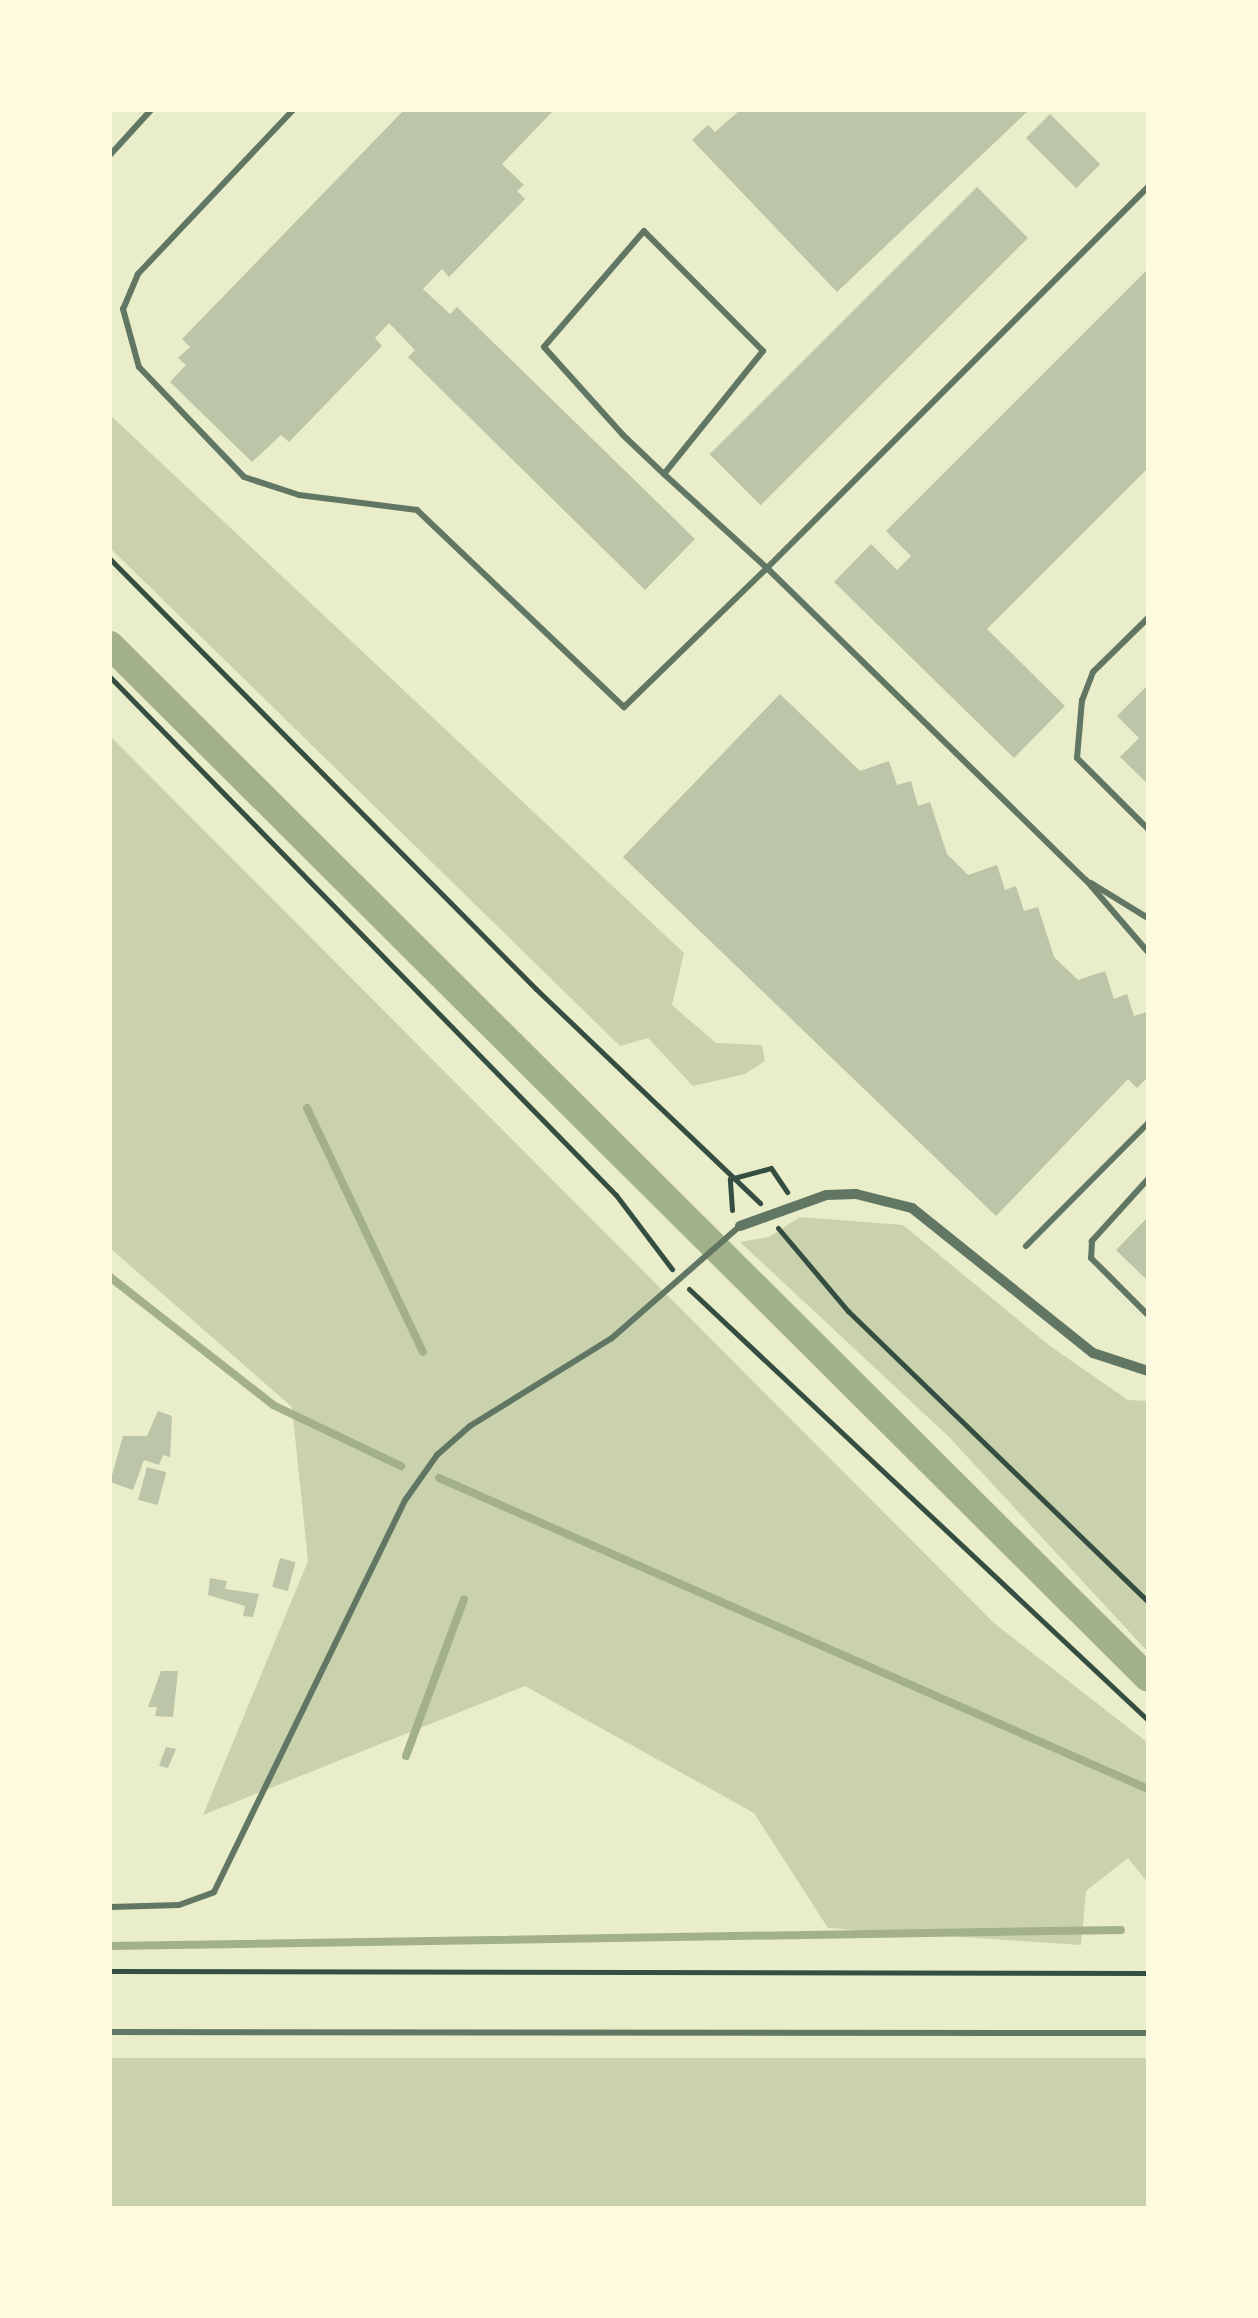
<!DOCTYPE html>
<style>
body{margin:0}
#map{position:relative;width:1258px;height:2318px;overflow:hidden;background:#e9edc9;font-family:"DejaVu Sans",sans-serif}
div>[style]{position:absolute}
.green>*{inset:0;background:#cad2ad;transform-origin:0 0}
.stream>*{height:8px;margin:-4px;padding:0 4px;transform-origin:4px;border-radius:4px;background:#a3b18a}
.canal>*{height:28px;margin:-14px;padding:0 14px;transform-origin:14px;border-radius:14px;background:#a3b18a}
.building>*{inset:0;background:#bcc5a7;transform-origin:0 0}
.path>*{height:5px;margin:-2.5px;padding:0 2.5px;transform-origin:2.5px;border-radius:2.5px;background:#344e41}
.service>*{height:6px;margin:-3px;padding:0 3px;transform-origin:3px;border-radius:3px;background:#617663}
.minor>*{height:10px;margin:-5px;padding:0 5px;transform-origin:5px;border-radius:5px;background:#617663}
span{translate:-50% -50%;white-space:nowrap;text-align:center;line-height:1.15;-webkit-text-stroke:9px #fefae0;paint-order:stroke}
.frame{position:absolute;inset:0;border:112px solid #fefae0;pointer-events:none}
</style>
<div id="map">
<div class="green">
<i style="clip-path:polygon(110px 415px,684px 953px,672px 1005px,716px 1043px,762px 1045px,765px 1061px,745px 1074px,693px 1086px,648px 1038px,620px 1046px,110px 548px)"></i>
<i style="clip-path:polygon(110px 736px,994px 1623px,1148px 1743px,1148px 1883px,1128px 1858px,1086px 1891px,1081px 1945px,828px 1928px,754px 1813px,525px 1686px,203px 1815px,308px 1561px,292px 1407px,110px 1248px)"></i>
<i style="clip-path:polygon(800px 1217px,903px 1225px,1050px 1346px,1128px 1400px,1148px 1401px,1148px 1652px,948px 1436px,740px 1242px,769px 1237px)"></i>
<i style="left:110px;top:2058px;width:1038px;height:150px"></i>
</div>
<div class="stream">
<i style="left:307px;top:1108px;width:270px;rotate:64.6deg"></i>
<i style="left:110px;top:1277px;width:207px;rotate:38.1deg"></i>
<i style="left:273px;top:1405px;width:142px;rotate:25.5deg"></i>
<i style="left:439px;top:1478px;width:774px;rotate:23.68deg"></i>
<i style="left:406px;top:1756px;width:167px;rotate:-69.7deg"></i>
<i style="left:110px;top:1946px;width:1011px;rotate:-0.91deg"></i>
</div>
<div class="canal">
<i style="left:110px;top:645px;width:1464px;rotate:44.86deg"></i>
</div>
<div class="building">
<i style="clip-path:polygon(404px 110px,554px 110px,502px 164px,524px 185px,517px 191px,525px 199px,449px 277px,442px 269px,423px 289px,450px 314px,457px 307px,695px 539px,645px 590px,408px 357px,415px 350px,389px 323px,375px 338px,382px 346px,289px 442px,281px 435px,252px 462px,170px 382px,186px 365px,178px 358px,190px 347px,182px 339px)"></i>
<i style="clip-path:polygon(740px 110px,1029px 110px,837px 292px,692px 140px,708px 125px,715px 132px)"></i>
<i style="left:1050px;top:114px;width:71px;height:34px;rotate:45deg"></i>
<i style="left:977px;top:187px;width:72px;height:378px;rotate:45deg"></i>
<i style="clip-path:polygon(1148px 269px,1148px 468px,987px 629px,1065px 706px,1014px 758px,834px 582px,871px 544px,897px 570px,911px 556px,886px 531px)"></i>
<i style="clip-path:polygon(1148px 685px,1148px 784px,1120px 757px,1139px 738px,1117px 716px)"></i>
<i style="clip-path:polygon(780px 694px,860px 771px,889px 761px,897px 785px,911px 781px,918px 806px,930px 802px,947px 854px,968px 875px,997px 865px,1005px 890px,1016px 886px,1024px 911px,1038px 907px,1054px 957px,1078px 980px,1105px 971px,1114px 999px,1127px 994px,1134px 1016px,1147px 1012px,1148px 1077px,1137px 1088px,1128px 1079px,996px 1216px,623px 857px)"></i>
<i style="clip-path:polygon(1148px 1217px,1148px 1281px,1116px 1250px)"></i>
<i style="clip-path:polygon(158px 1411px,172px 1416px,170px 1457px,163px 1455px,159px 1465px,144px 1460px,133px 1490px,110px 1482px,123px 1436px,147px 1436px)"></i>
<i style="left:147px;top:1467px;width:20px;height:34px;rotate:15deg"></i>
<i style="left:280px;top:1558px;width:16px;height:30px;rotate:15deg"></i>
<i style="clip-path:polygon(210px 1578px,227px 1581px,225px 1589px,259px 1594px,253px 1617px,243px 1616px,245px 1606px,208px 1595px)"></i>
<i style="clip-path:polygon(161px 1671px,178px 1671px,173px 1717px,155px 1716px,157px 1707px,148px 1707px)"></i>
<i style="clip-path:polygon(166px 1747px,176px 1749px,168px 1768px,159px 1766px)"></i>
</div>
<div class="path">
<i style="left:110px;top:559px;width:605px;rotate:45.27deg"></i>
<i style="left:536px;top:989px;width:310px;rotate:43.7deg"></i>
<i style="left:110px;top:677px;width:724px;rotate:45.67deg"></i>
<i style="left:616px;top:1195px;width:93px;rotate:52.9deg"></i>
<i style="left:732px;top:1210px;width:31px;rotate:-94deg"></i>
<i style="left:730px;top:1179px;width:42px;rotate:-15deg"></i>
<i style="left:771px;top:1168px;width:29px;rotate:56deg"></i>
<i style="left:778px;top:1228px;width:109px;rotate:49.9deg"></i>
<i style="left:848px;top:1311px;width:418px;rotate:44.1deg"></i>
<i style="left:689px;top:1289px;width:630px;rotate:43.2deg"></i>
<i style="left:110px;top:1971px;width:1038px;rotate:0.11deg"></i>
</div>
<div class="service">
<i style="left:293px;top:110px;width:226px;rotate:133.4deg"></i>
<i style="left:138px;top:274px;width:38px;rotate:113deg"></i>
<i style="left:123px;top:309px;width:60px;rotate:74.6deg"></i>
<i style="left:139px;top:367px;width:152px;rotate:46.3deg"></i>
<i style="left:244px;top:477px;width:58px;rotate:18.1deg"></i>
<i style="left:299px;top:495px;width:119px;rotate:7.2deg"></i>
<i style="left:417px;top:510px;width:286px;rotate:43.6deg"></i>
<i style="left:624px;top:707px;width:199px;rotate:-44.2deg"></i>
<i style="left:767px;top:568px;width:446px;rotate:44.4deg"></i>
<i style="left:1086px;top:880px;width:95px;rotate:49.3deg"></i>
<i style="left:110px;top:155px;width:61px;rotate:-47.7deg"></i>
<i style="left:664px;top:474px;width:158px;rotate:-51.2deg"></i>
<i style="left:763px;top:351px;width:169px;rotate:-134.8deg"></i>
<i style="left:644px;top:231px;width:153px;rotate:130.8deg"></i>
<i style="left:544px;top:347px;width:118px;rotate:48.1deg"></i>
<i style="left:623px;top:435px;width:57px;rotate:43.6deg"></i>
<i style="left:664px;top:474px;width:139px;rotate:42.4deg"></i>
<i style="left:767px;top:568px;width:539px;rotate:-45deg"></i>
<i style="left:1148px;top:618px;width:77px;rotate:135.5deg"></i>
<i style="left:1093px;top:672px;width:30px;rotate:111deg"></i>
<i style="left:1082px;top:700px;width:58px;rotate:94.9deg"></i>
<i style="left:1077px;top:758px;width:100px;rotate:45deg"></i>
<i style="left:1091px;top:883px;width:67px;rotate:31.6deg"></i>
<i style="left:1148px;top:1179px;width:84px;rotate:132.1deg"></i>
<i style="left:1092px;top:1241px;width:17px;rotate:93deg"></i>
<i style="left:1091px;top:1258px;width:81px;rotate:45deg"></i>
<i style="left:1026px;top:1246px;width:173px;rotate:-45.2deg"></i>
<i style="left:110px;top:1907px;width:69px;rotate:-1.7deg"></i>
<i style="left:179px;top:1905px;width:37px;rotate:-20deg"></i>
<i style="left:214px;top:1892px;width:437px;rotate:-64deg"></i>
<i style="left:406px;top:1499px;width:54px;rotate:-54.8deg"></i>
<i style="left:437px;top:1455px;width:44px;rotate:-41.3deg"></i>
<i style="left:470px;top:1426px;width:167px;rotate:-31.8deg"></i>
<i style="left:612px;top:1338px;width:170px;rotate:-41.2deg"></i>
<i style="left:110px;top:2032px;width:1038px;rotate:0.06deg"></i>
</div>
<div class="minor">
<i style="left:740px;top:1226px;width:91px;rotate:-19.8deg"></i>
<i style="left:826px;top:1195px;width:30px;rotate:-2deg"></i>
<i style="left:856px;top:1194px;width:58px;rotate:14deg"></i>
<i style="left:912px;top:1208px;width:232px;rotate:38.7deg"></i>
<i style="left:1093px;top:1353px;width:58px;rotate:18.1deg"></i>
</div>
<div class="frame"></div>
</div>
